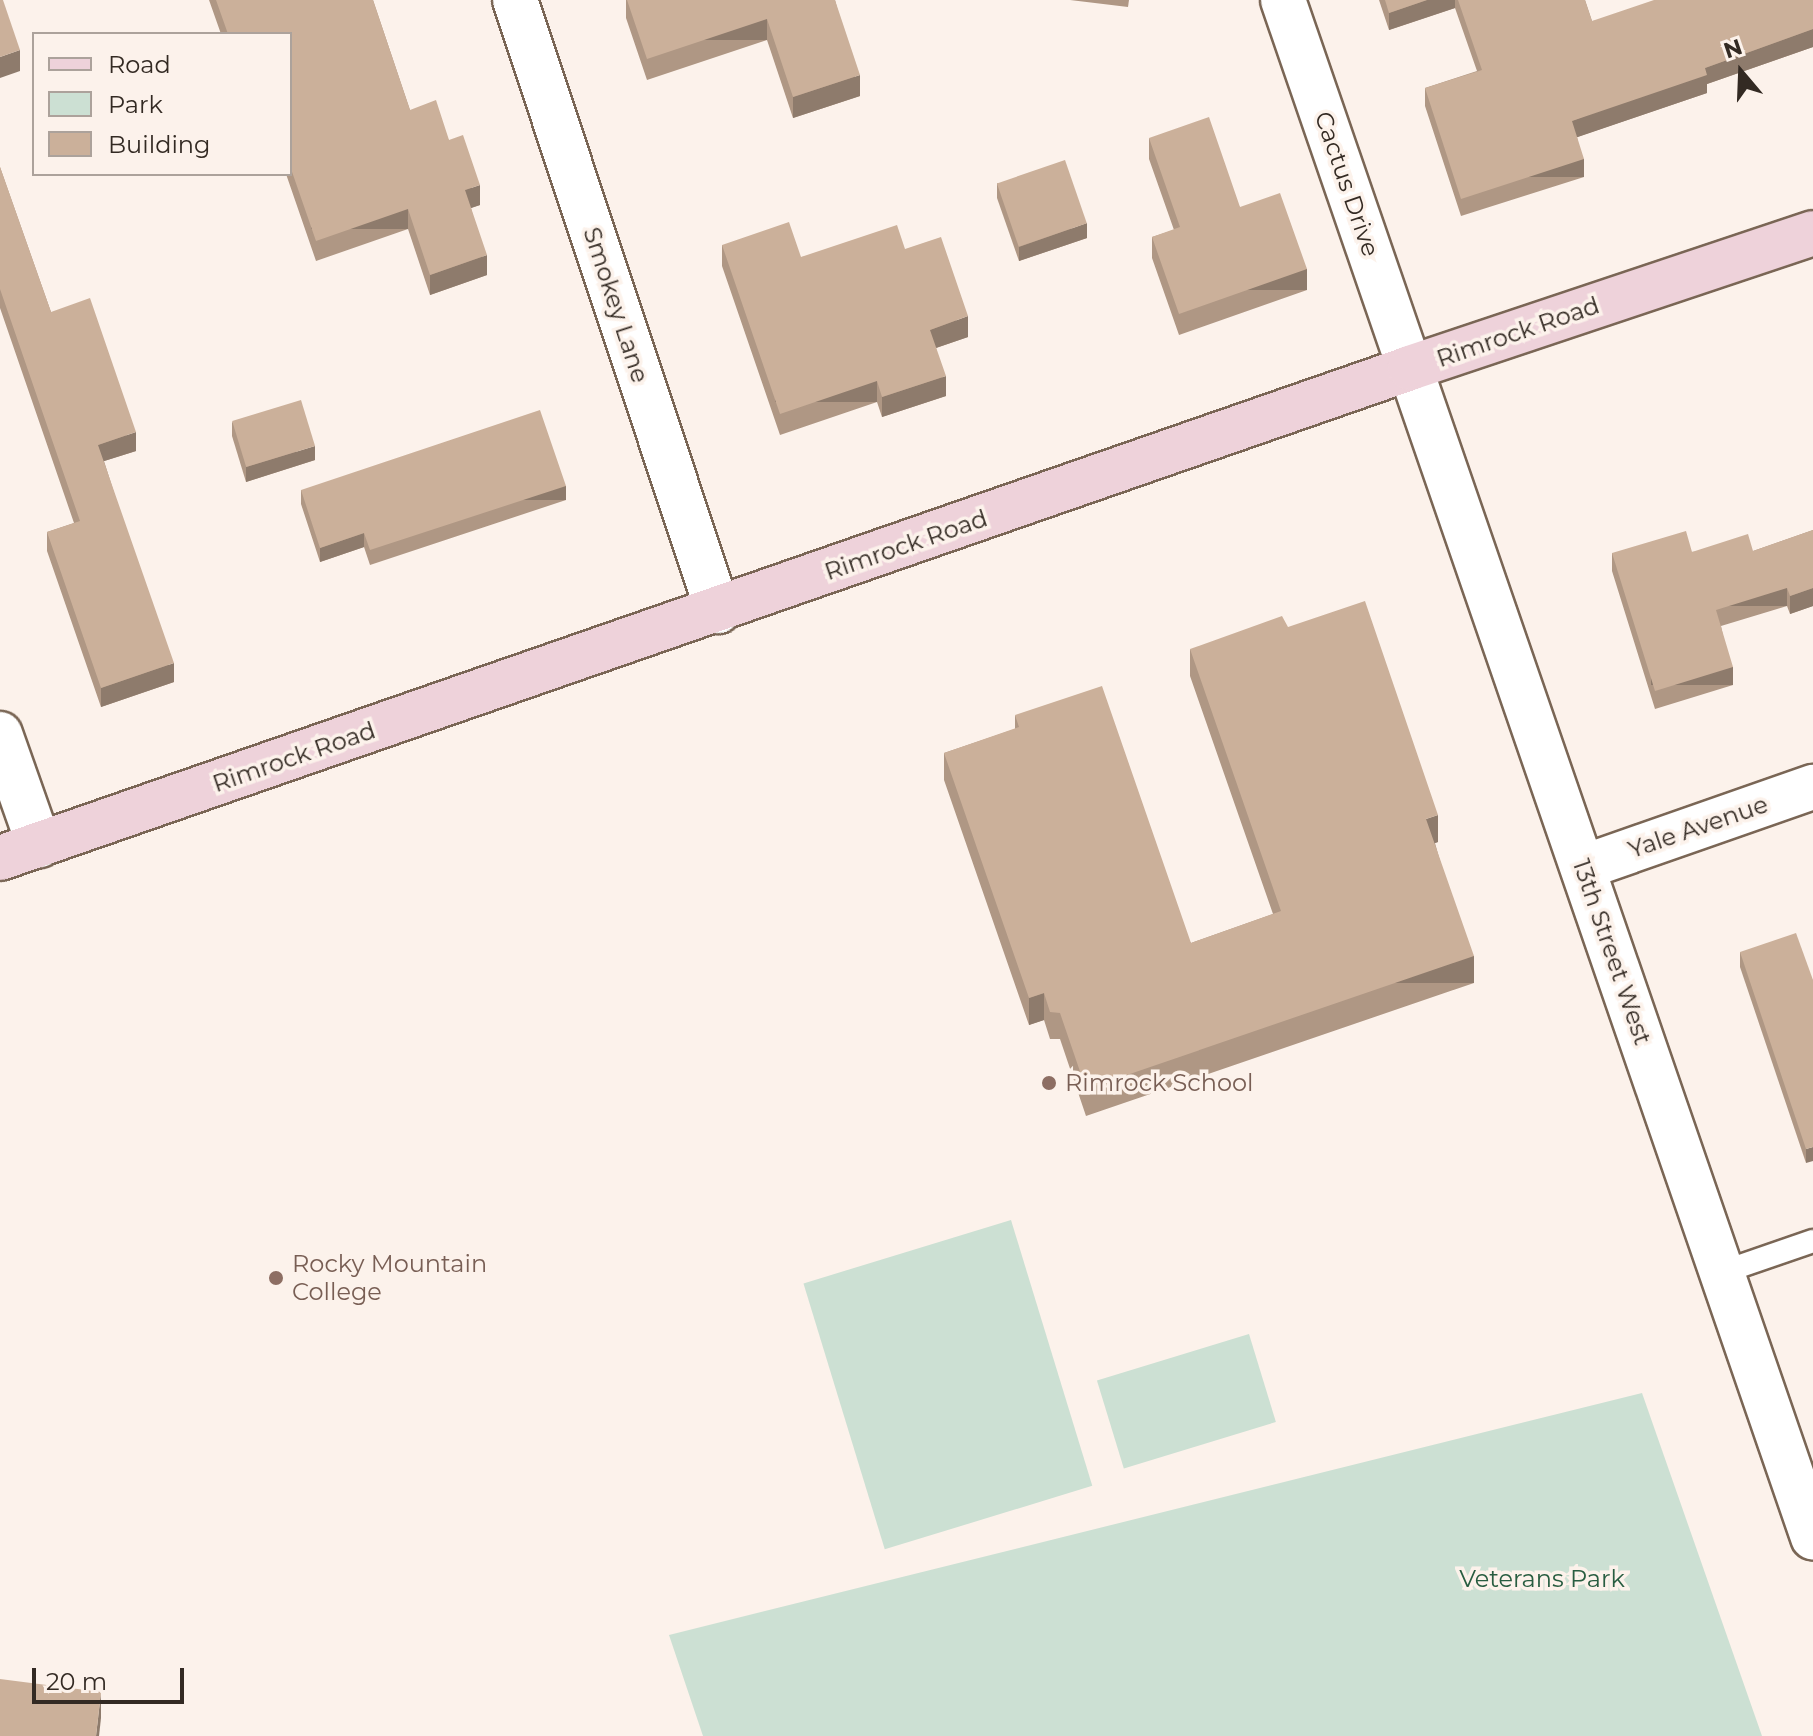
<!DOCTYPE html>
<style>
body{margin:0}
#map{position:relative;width:1813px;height:1736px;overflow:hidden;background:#fcf2eb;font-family:Montserrat,sans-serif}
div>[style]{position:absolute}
.green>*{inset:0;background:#cce0d3;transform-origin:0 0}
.roads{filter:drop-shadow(2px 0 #7a6655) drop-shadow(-2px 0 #7a6655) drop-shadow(0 2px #7a6655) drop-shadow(0 -2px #7a6655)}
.service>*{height:22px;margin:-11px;padding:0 11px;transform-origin:11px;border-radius:11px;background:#fff}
.minor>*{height:44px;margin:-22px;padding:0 22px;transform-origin:22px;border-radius:22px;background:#fff}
.tertiary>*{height:44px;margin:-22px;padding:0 22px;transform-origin:22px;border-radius:22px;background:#fff}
.secondary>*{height:44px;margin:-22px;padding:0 22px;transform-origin:22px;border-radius:22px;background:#eed2da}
.wall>*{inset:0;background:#af9784}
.shaded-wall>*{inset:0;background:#8e7b6c;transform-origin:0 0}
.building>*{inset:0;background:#cbb09a;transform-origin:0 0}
.dots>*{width:22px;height:22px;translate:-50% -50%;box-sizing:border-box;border:4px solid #fcf2eb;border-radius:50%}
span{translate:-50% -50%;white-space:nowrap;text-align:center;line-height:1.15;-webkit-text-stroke:7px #fcf2eb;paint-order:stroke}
.street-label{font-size:24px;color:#332a23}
.education-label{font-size:24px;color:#785e54}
.left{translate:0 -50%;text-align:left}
.park-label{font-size:24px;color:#285d41}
.legend{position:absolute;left:32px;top:32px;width:260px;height:144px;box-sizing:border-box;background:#fcf2eb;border:2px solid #aca29b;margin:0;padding:10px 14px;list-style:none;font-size:24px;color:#332a23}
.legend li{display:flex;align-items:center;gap:16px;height:40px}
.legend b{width:40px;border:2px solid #aca29b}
.north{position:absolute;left:1701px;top:32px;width:80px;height:80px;-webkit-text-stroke:6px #fcf2eb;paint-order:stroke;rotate:341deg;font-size:22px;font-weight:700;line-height:32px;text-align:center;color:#332a23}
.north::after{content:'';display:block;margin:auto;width:28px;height:36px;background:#332a23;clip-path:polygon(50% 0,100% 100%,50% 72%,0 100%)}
.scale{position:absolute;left:32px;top:1668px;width:152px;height:36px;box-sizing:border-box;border:4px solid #332a23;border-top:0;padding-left:10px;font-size:24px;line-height:28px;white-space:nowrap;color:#332a23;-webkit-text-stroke:6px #fcf2eb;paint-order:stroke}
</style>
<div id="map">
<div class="green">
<i style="left:1011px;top:1220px;width:278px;height:217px;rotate:73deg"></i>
<i style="left:1249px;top:1334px;width:92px;height:159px;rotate:73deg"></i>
<i style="clip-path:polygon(1642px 1393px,1762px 1736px,703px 1736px,669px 1635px)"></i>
</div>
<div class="roads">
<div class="service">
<i style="left:1720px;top:1273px;width:98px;rotate:-19deg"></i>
</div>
<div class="minor">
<i style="left:515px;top:0;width:644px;rotate:71.62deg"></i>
<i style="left:1283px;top:0;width:389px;rotate:71deg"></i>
<i style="left:0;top:734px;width:118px;rotate:70.6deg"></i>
<i style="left:1584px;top:867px;width:243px;rotate:-19.3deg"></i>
</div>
<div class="tertiary">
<i style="left:1410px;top:368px;width:1237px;rotate:70.98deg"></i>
</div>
<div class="secondary">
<i style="left:0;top:858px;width:1493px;rotate:-19.16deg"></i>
<i style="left:1410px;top:368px;width:425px;rotate:-18.5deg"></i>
</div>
</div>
<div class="wall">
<i style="clip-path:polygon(209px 0,373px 0,410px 110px,449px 140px,480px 205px,471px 208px,487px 275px,430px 295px,408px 229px,316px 261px,286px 174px,290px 174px,290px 34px,221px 34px)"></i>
<i style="clip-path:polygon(626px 0,835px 0,860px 96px,793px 118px,767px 40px,647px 80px,626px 18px)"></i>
<i style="clip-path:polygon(1070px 0,1129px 0,1128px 7px)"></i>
<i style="clip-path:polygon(1379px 0,1585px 0,1592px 21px,1813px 0,1813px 47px,1707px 84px,1707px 93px,1577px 137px,1584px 177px,1461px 216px,1425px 106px,1425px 88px,1477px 71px,1455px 8px,1389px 30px)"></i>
<i style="clip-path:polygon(1149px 138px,1240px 207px,1307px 290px,1179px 335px,1152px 258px,1152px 237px,1174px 230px,1149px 159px)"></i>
<i style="clip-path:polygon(0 167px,51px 312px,136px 451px,104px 461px,174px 682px,101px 707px,47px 551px,47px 532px,74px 523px,0 308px)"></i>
<i style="clip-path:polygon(997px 183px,1087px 238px,1019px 261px,997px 198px)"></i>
<i style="clip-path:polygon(722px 245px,801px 257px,905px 249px,968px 337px,936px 348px,946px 396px,882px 417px,877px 402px,780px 435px,722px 266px)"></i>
<i style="clip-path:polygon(232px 422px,315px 460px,246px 482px,232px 436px)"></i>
<i style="clip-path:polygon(301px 490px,566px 500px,370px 565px,364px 547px,320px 562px,301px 504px)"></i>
<i style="clip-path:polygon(1813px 530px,1813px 606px,1790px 614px,1787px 606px,1721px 626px,1733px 685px,1655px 709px,1612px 571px,1612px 553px,1753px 551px)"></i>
<i style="clip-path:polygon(1190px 649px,1438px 842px,1435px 843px,1474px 983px,1086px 1116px,1060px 1039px,1050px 1039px,1044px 1020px,1029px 1025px,944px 780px,944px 753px,1015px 729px,1015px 715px,1191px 943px,1273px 914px,1190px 676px)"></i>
<i style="clip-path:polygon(1740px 952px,1813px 980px,1806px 1163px,1740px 967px)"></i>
</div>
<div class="shaded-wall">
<i style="clip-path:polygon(1427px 0,1455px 0,1455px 8px,1389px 30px,1389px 13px)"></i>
<i style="left:767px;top:19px;width:21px;height:126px;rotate:90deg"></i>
<i style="clip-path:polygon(1813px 29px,1813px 47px,1707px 84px,1707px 93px,1572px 139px,1572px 121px,1705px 68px)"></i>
<i style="clip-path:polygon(20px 50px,20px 71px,0 78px,0 57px)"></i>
<i style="clip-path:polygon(860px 75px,860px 96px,793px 118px,793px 97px)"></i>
<i style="left:1584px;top:159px;width:18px;height:129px;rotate:90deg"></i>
<i style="clip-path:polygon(480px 185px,480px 205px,465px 210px,465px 190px)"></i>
<i style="left:408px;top:209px;width:20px;height:97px;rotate:90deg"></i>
<i style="clip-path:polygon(1087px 223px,1087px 238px,1019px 261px,1019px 247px)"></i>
<i style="clip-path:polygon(487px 255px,487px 275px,430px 295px,430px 275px)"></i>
<i style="left:1307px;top:269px;width:21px;height:136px;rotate:90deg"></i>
<i style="clip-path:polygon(968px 316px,968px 337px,930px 350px,930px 330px)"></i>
<i style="clip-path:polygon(946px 376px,946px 396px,882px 417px,882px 397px)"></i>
<i style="left:877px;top:381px;width:21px;height:102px;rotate:90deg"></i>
<i style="clip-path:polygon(136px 432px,136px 451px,98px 463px,98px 445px)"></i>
<i style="clip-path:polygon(315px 446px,315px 460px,246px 482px,246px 467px)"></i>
<i style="left:566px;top:486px;width:14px;height:206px;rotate:90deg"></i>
<i style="clip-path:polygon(364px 533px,364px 547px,320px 562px,320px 548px)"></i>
<i style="left:1787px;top:588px;width:18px;height:74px;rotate:90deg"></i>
<i style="clip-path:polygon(1813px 588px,1813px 606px,1790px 614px,1790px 596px)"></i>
<i style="clip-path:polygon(174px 663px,174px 682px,101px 707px,101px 688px)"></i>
<i style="left:1733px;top:667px;width:18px;height:82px;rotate:90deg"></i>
<i style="clip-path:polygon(1438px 815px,1438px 842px,1426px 846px,1426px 819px)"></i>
<i style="left:1474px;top:956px;width:27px;height:410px;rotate:90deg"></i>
<i style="clip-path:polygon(1044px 993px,1044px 1020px,1029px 1025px,1029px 998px)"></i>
<i style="clip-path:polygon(1813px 1147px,1813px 1161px,1806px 1163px,1806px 1149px)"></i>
<i style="clip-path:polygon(101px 1692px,101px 1718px,99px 1736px,96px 1736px)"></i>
</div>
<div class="building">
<i style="clip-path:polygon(0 0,3px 0,20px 50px,0 57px)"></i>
<i style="clip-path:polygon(216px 0,373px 0,410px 110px,436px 100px,449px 140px,463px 135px,480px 185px,465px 190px,487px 255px,430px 275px,408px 209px,316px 241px,290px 166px,290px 34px,228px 34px)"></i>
<i style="clip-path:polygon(627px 0,835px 0,860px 75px,793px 97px,767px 19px,647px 59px)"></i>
<i style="clip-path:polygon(1385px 0,1427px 0,1389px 13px)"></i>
<i style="clip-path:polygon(1458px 0,1585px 0,1592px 21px,1654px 0,1813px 0,1813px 29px,1705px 68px,1707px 75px,1572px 121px,1584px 159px,1461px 199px,1425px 88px,1482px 70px)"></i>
<i style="clip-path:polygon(1209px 117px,1240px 207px,1280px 193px,1307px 269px,1179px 314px,1152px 237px,1180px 227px,1149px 138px)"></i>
<i style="left:1065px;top:160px;width:67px;height:72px;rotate:71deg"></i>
<i style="clip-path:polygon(0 167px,51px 312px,90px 298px,136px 432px,98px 445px,174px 663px,101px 688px,47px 532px,80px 521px,0 289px)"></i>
<i style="clip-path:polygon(789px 222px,801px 257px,897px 225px,905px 249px,941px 237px,968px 316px,930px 330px,946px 376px,882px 397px,877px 381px,780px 414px,722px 245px)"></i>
<i style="left:301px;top:400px;width:48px;height:72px;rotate:73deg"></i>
<i style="clip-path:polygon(540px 410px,566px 486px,370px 550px,364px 533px,320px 548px,301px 490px)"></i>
<i style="clip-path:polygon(1813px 530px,1813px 588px,1790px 596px,1787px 588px,1716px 610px,1733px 667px,1655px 691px,1612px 553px,1686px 531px,1692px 552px,1748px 534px,1753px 551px)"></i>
<i style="clip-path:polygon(1365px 601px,1438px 815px,1426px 819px,1474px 956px,1086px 1089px,1060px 1013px,1050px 1012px,1044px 993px,1029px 998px,944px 753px,1019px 727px,1015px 715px,1102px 686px,1191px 943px,1281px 911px,1190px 649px,1282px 616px,1288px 627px)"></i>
<i style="clip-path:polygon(1796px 933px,1813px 980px,1813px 1147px,1806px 1149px,1740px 952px)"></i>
<i style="clip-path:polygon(0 1679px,101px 1692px,96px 1736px,0 1736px)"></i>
</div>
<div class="dots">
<i style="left:1049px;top:1083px;background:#8d6e63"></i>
<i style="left:276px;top:1278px;background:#8d6e63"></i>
</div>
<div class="street-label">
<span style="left:1347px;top:184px;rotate:71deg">Cactus Drive</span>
<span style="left:616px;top:305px;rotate:72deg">Smokey Lane</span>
<span style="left:1518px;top:332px;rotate:-19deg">Rimrock Road</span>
<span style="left:906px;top:545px;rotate:-19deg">Rimrock Road</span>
<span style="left:294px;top:757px;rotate:-19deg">Rimrock Road</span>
<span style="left:1698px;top:827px;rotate:-19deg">Yale Avenue</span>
<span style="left:1612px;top:952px;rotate:71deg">13th Street West</span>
</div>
<div class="education-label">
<span class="left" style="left:1065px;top:1083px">Rimrock School</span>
<span class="left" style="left:292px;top:1278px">Rocky Mountain<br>College</span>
</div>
<div class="park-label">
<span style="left:1542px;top:1579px">Veterans Park</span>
</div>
<ul class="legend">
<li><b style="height:10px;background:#eed2da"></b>Road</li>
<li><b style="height:22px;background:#cce0d3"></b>Park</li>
<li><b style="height:22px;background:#cbb09a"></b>Building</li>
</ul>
<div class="north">N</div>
<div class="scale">20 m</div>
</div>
